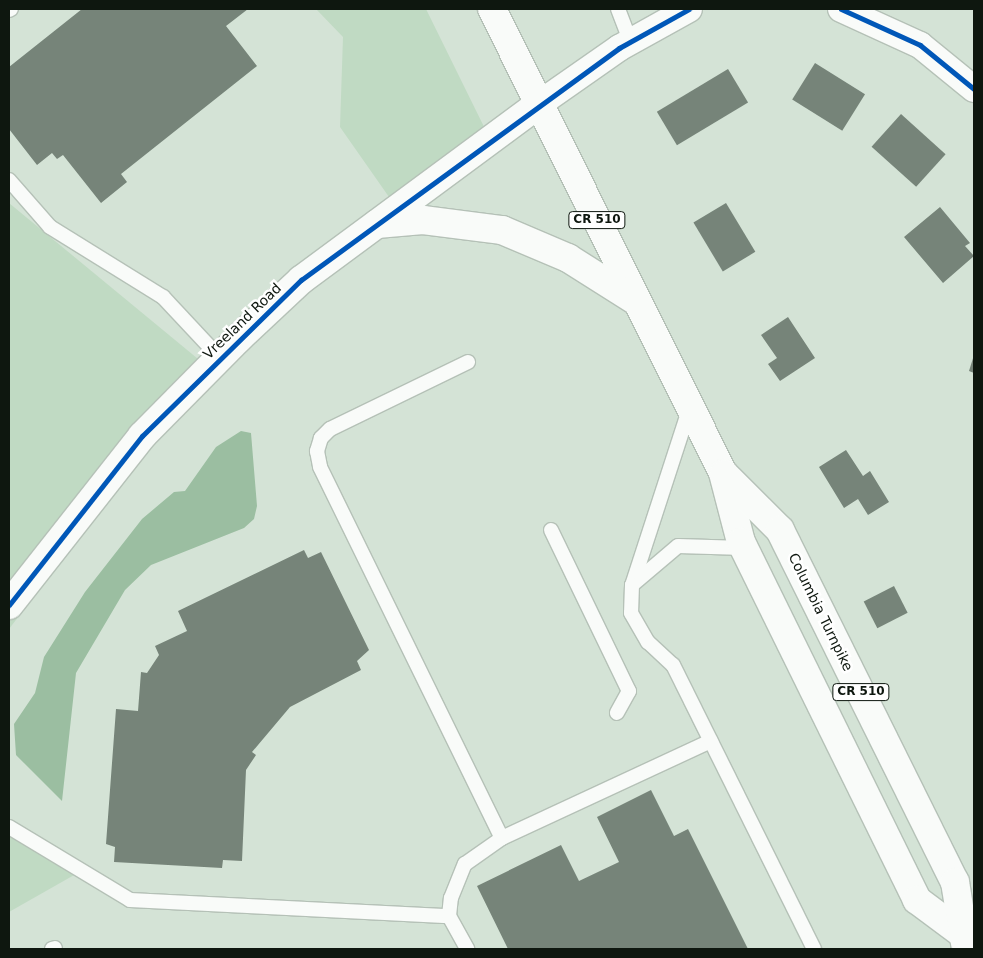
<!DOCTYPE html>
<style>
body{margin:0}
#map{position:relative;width:983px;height:958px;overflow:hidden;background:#d4e3d6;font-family:"DejaVu Sans",sans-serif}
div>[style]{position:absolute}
.green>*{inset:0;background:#c0dac3}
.water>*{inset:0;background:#9bbea1}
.building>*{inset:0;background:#768479;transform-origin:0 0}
.roads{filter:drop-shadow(1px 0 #b5c1b7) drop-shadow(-1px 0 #b5c1b7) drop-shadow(0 1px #b5c1b7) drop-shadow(0 -1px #b5c1b7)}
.service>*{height:14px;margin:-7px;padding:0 7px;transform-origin:7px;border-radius:7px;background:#f9fbf9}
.minor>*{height:26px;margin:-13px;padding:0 13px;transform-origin:13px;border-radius:13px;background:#f9fbf9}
.tertiary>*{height:28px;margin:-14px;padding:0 14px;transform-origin:14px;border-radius:14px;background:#f9fbf9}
.primary>*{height:28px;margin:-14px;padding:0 14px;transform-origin:14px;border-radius:14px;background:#f9fbf9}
.cycleway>*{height:5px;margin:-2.5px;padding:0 2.5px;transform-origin:2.5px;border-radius:2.5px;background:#0057b8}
span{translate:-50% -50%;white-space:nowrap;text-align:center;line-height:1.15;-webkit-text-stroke:5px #fff;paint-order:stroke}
.shield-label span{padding:1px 4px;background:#fff;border:1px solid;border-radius:4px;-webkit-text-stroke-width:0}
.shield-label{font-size:12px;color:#0e170f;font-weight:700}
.street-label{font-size:14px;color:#0e170f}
.frame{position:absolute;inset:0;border:10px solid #0e170f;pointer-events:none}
</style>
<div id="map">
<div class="green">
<i style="clip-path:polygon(316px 9px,426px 9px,491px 141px,396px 207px,340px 127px,343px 37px)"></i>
<i style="clip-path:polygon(9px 203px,209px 368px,9px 629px)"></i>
<i style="clip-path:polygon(9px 821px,83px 870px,9px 912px)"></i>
</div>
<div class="water">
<i style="clip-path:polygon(241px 431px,251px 433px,257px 506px,254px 519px,244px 528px,151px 565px,125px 590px,76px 673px,62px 801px,16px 755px,14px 724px,35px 693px,44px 657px,85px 592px,142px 519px,174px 492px,185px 491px,216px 447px)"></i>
</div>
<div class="building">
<i style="clip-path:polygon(82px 9px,248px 9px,226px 26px,257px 66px,121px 174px,127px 182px,101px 203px,63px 155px,57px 159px,52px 153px,37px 165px,9px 129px,9px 67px)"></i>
<i style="left:815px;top:63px;width:59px;height:43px;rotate:32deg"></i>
<i style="left:728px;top:69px;width:39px;height:83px;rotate:59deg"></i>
<i style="left:901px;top:114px;width:60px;height:44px;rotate:42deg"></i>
<i style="left:726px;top:203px;width:57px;height:38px;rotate:59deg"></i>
<i style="clip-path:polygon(940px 207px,970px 243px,965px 246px,974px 256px,943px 283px,904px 237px)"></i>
<i style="clip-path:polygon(788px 317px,815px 358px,780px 381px,768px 364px,777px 358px,761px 335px)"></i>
<i style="clip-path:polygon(974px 355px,974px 373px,969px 371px)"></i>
<i style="clip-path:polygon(846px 450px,863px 476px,870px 471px,889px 502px,868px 515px,858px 499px,844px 508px,819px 467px)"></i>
<i style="clip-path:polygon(304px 550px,308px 558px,321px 552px,369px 650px,357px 661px,361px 670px,290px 707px,252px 752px,256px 755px,246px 770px,242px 861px,223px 860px,222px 868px,114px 862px,115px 847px,106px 844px,116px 709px,138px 711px,141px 672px,147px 673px,159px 655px,155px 646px,187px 631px,178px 611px)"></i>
<i style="left:894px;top:586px;width:30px;height:34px;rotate:63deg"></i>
<i style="clip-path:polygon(651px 790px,674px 836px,688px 829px,748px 949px,508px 949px,477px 886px,561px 845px,579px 881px,619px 862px,597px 817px)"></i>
</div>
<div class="roads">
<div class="service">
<i style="left:618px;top:9px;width:34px;rotate:69deg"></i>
<i style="left:9px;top:10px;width:2px;rotate:-27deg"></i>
<i style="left:9px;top:180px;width:62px;rotate:48.9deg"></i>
<i style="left:50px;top:227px;width:133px;rotate:31.8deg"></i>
<i style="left:163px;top:297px;width:83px;rotate:46.9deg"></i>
<i style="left:468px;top:362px;width:153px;rotate:154.1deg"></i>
<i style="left:330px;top:429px;width:13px;rotate:135deg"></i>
<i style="left:321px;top:438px;width:14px;rotate:107deg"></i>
<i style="left:317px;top:451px;width:16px;rotate:79deg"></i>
<i style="left:320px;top:467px;width:413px;rotate:63.9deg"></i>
<i style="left:502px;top:838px;width:230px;rotate:-24.9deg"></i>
<i style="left:690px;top:407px;width:187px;rotate:108deg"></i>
<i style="left:632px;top:585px;width:60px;rotate:-40.3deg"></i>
<i style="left:678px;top:546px;width:66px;rotate:1.7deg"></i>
<i style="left:551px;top:530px;width:179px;rotate:64.2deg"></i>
<i style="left:629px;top:691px;width:25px;rotate:119deg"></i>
<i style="left:632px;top:585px;width:28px;rotate:92deg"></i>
<i style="left:631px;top:613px;width:34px;rotate:60deg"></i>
<i style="left:648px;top:642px;width:34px;rotate:43deg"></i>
<i style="left:673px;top:665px;width:317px;rotate:63.6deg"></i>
<i style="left:9px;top:827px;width:141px;rotate:31.1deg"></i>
<i style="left:130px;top:900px;width:319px;rotate:2.9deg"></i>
<i style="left:449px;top:916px;width:18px;rotate:-84deg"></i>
<i style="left:451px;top:898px;width:37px;rotate:-68deg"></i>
<i style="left:465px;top:864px;width:45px;rotate:-35.1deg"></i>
<i style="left:449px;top:916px;width:38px;rotate:61deg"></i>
<i style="left:52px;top:949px;width:3px;rotate:-18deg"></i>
</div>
<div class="minor">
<i style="left:841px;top:9px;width:87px;rotate:24.5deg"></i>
<i style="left:920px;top:45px;width:70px;rotate:39.2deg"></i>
<i style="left:539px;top:104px;width:98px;rotate:-35deg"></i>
<i style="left:619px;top:48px;width:80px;rotate:-29.1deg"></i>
</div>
<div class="tertiary">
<i style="left:9px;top:605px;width:215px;rotate:-51.8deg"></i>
<i style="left:142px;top:436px;width:138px;rotate:-45.3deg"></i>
<i style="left:239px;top:338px;width:85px;rotate:-43.1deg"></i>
<i style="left:301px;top:280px;width:296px;rotate:-36.5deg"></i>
</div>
<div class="primary">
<i style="left:492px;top:9px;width:518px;rotate:63.53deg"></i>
<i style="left:723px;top:473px;width:71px;rotate:75.4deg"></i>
<i style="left:741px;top:542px;width:399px;rotate:63.8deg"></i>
<i style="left:917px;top:900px;width:54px;rotate:36.7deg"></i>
<i style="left:377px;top:224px;width:46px;rotate:-5deg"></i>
<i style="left:423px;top:220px;width:80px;rotate:7.2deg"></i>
<i style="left:502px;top:230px;width:72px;rotate:23deg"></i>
<i style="left:568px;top:258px;width:80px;rotate:32.3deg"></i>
<i style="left:724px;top:474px;width:79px;rotate:45deg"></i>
<i style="left:780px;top:530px;width:393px;rotate:63.6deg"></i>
<i style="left:955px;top:882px;width:62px;rotate:80.7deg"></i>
</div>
</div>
<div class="cycleway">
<i style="left:841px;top:9px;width:87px;rotate:24.5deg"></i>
<i style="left:920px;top:45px;width:70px;rotate:39.2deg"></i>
<i style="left:9px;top:605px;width:215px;rotate:-51.8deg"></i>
<i style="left:142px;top:436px;width:223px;rotate:-44.5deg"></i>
<i style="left:301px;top:280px;width:394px;rotate:-36.1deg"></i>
<i style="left:619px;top:48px;width:80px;rotate:-29.1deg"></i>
</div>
<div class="shield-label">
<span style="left:597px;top:220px">CR 510</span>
<span style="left:861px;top:692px">CR 510</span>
</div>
<div class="street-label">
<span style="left:242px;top:321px;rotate:-44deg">Vreeland Road</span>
<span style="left:821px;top:612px;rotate:64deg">Columbia Turnpike</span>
</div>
<div class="frame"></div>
</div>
